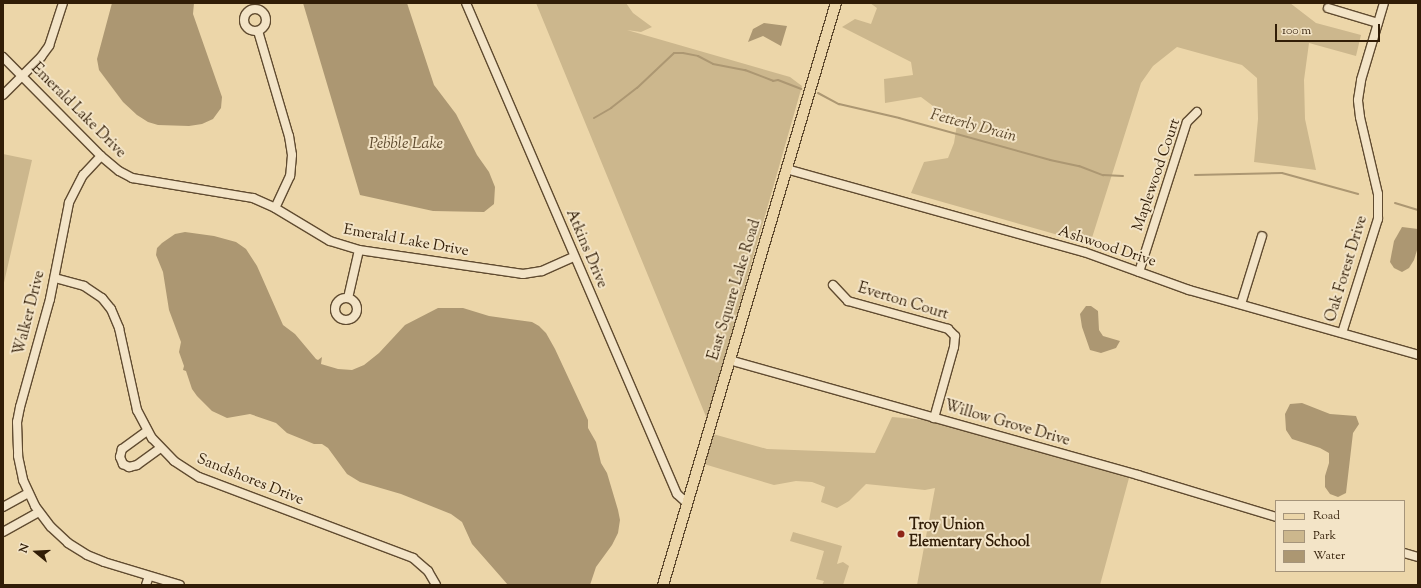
<!DOCTYPE html>
<style>
body{margin:0}
#map{position:relative;width:1421px;height:588px;overflow:hidden;background:#ecd6a9;font-family:"Sorts Mill Goudy",serif}
div>[style]{position:absolute}
.green>*{inset:0;background:#ccb78d}
.water>*{inset:0;background:#ac9772}
.stream>*{height:2px;margin:-1px;padding:0 1px;transform-origin:1px;border-radius:1px;background:#ac9772}
.roads{filter:drop-shadow(1px 0 #604b30) drop-shadow(-1px 0 #604b30) drop-shadow(0 1px #604b30) drop-shadow(0 -1px #604b30)}
.minor>*{height:8px;margin:-4px;padding:0 4px;transform-origin:4px;border-radius:4px;background:#f3e4c7}
.minor>.ring{margin:-4px;padding:0;box-sizing:content-box;background:none;border:8px solid #f3e4c7;border-radius:50%}
.major>*{height:10px;margin:-5px;padding:0 5px;transform-origin:5px;border-radius:5px;background:#ecd6a9}
.dots>*{width:11px;height:11px;translate:-50% -50%;box-sizing:border-box;border:2px solid #f3e4c7;border-radius:50%}
span{translate:-50% -50%;white-space:nowrap;text-align:center;line-height:1.15;-webkit-text-stroke:4px #f3e4c7;paint-order:stroke}
.street-label{font-size:15px;color:#311d07}
.poi-label{font-size:15px;color:#311d07;font-weight:700}
.left{translate:0 -50%;text-align:left}
.water-label{font-size:16px;color:#5c482c;font-style:italic}
.frame{position:absolute;inset:0;border:4px solid #311d07;pointer-events:none}
.legend{position:absolute;left:1275px;top:500px;width:130px;height:72px;box-sizing:border-box;background:#f3e4c7;border:1px solid #a5947a;margin:0;padding:5px 7px;list-style:none;font-size:12px;color:#311d07}
.legend li{display:flex;align-items:center;gap:8px;height:20px}
.legend b{width:20px;border:1px solid #a5947a}
.north{position:absolute;left:16px;top:532px;width:40px;height:40px;-webkit-text-stroke:3px #f3e4c7;paint-order:stroke;rotate:288deg;font-size:11px;font-weight:700;line-height:16px;text-align:center;color:#311d07}
.north::after{content:'';display:block;margin:auto;width:14px;height:18px;background:#311d07;clip-path:polygon(50% 0,100% 100%,50% 72%,0 100%)}
.scale{position:absolute;left:1275px;top:24px;width:105px;height:18px;box-sizing:border-box;border:2px solid #311d07;border-top:0;padding-left:5px;font-size:12px;line-height:14px;white-space:nowrap;color:#311d07;-webkit-text-stroke:3px #f3e4c7;paint-order:stroke}
</style>
<div id="map">
<div class="green">
<i style="clip-path:polygon(536px 3px,626px 3px,633px 13px,652px 27px,641px 32px,627px 30px,790px 77px,802px 86px,707px 419px)"></i>
<i style="clip-path:polygon(870px 3px,1290px 3px,1316px 23px,1361px 35px,1356px 56px,1309px 43px,1304px 80px,1305px 119px,1316px 170px,1254px 162px,1258px 119px,1257px 78px,1242px 65px,1177px 47px,1153px 66px,1141px 83px,1090px 244px,911px 193px,924px 162px,948px 158px,954px 143px,957px 124px,921px 97px,885px 103px,884px 79px,913px 75px,911px 62px,842px 27px,855px 19px,871px 24px,877px 8px)"></i>
<i style="clip-path:polygon(3px 154px,32px 160px,3px 287px)"></i>
<i style="clip-path:polygon(892px 417px,927px 420px,1129px 478px,1100px 585px,917px 585px,935px 488px,925px 490px,866px 484px,849px 501px,837px 508px,821px 502px,825px 487px,812px 482px,796px 481px,774px 485px,704px 464px,713px 434px,767px 449px,875px 453px)"></i>
<i style="clip-path:polygon(793px 532px,842px 546px,837px 564px,843px 562px,849px 566px,843px 585px,822px 585px,824px 581px,816px 579px,824px 551px,790px 541px)"></i>
</div>
<div class="water">
<i style="clip-path:polygon(112px 3px,194px 3px,193px 14px,222px 97px,221px 108px,213px 119px,202px 124px,189px 126px,158px 125px,148px 122px,137px 115px,123px 102px,99px 70px,97px 59px)"></i>
<i style="clip-path:polygon(303px 3px,407px 3px,434px 85px,456px 114px,477px 155px,489px 172px,495px 187px,494px 204px,484px 212px,433px 211px,360px 195px)"></i>
<i style="clip-path:polygon(764px 23px,787px 26px,781px 46px,763px 36px,748px 42px,753px 29px)"></i>
<i style="clip-path:polygon(1402px 227px,1418px 229px,1418px 247px,1414px 260px,1409px 268px,1402px 272px,1394px 268px,1390px 262px,1394px 241px)"></i>
<i style="clip-path:polygon(185px 232px,214px 236px,236px 242px,246px 249px,257px 266px,283px 325px,295px 334px,316px 359px,318px 360px,322px 357px,321px 364px,338px 369px,352px 370px,364px 365px,379px 353px,405px 325px,438px 308px,463px 308px,489px 316px,532px 322px,539px 326px,546px 333px,555px 349px,588px 420px,588px 428px,596px 442px,601px 463px,607px 473px,618px 510px,620px 520px,618px 533px,612px 545px,596px 567px,590px 585px,508px 585px,472px 544px,462px 522px,451px 514px,401px 494px,360px 482px,347px 474px,328px 448px,322px 444px,314px 444px,287px 433px,276px 423px,250px 414px,227px 418px,212px 411px,197px 396px,192px 389px,186px 371px,183px 370px,184px 366px,179px 352px,181px 342px,169px 310px,163px 272px,156px 255px,157px 248px,162px 243px,175px 234px)"></i>
<i style="clip-path:polygon(1086px 306px,1091px 306px,1098px 311px,1099px 330px,1103px 336px,1120px 341px,1116px 348px,1101px 353px,1090px 350px,1082px 327px,1080px 314px)"></i>
<i style="clip-path:polygon(1302px 403px,1330px 414px,1356px 416px,1359px 424px,1353px 433px,1346px 493px,1338px 497px,1330px 494px,1325px 487px,1325px 476px,1329px 463px,1329px 453px,1320px 448px,1292px 439px,1286px 430px,1285px 414px,1290px 404px)"></i>
</div>
<div class="stream">
<i style="left:818px;top:93px;width:24px;rotate:28deg"></i>
<i style="left:839px;top:104px;width:62px;rotate:13.1deg"></i>
<i style="left:899px;top:118px;width:157px;rotate:15.5deg"></i>
<i style="left:1050px;top:160px;width:30px;rotate:12deg"></i>
<i style="left:1079px;top:166px;width:26px;rotate:21deg"></i>
<i style="left:1103px;top:175px;width:20px;rotate:3deg"></i>
<i style="left:594px;top:118px;width:20px;rotate:-30deg"></i>
<i style="left:611px;top:108px;width:33px;rotate:-38deg"></i>
<i style="left:637px;top:88px;width:51px;rotate:-43.4deg"></i>
<i style="left:674px;top:53px;width:9px"></i>
<i style="left:683px;top:53px;width:15px;rotate:11deg"></i>
<i style="left:698px;top:56px;width:17px;rotate:28deg"></i>
<i style="left:713px;top:64px;width:33px;rotate:11deg"></i>
<i style="left:745px;top:70px;width:30px;rotate:21deg"></i>
<i style="left:773px;top:81px;width:5px;rotate:-11deg"></i>
<i style="left:778px;top:80px;width:25px;rotate:21deg"></i>
<i style="left:1195px;top:175px;width:87px;rotate:-1.3deg"></i>
<i style="left:1282px;top:173px;width:79px;rotate:15.4deg"></i>
<i style="left:1395px;top:203px;width:24px;rotate:17deg"></i>
</div>
<div class="roads">
<div class="minor">
<i style="left:466px;top:3px;width:534px;rotate:66.75deg"></i>
<i style="left:677px;top:494px;width:13px;rotate:42deg"></i>
<i style="left:1328px;top:8px;width:52px;rotate:16.7deg"></i>
<i class="ring" style="left:244px;top:9px;width:14px;height:14px"></i>
<i style="left:258px;top:31px;width:109px;rotate:73.6deg"></i>
<i style="left:289px;top:136px;width:19px;rotate:81deg"></i>
<i style="left:292px;top:155px;width:21px;rotate:95deg"></i>
<i style="left:290px;top:176px;width:35px;rotate:115deg"></i>
<i style="left:3px;top:57px;width:139px;rotate:45.3deg"></i>
<i style="left:101px;top:156px;width:23px;rotate:40deg"></i>
<i style="left:119px;top:171px;width:15px;rotate:28deg"></i>
<i style="left:132px;top:178px;width:123px;rotate:9.4deg"></i>
<i style="left:253px;top:198px;width:24px;rotate:24deg"></i>
<i style="left:275px;top:208px;width:64px;rotate:31deg"></i>
<i style="left:330px;top:241px;width:30px;rotate:17deg"></i>
<i style="left:359px;top:250px;width:166px;rotate:8.3deg"></i>
<i style="left:523px;top:274px;width:19px;rotate:-9deg"></i>
<i style="left:542px;top:271px;width:35px;rotate:-24deg"></i>
<i style="left:3px;top:95px;width:54px;rotate:-45deg"></i>
<i style="left:41px;top:57px;width:14px;rotate:-54deg"></i>
<i style="left:49px;top:46px;width:45px;rotate:-72deg"></i>
<i style="left:101px;top:156px;width:26px;rotate:133deg"></i>
<i style="left:83px;top:175px;width:31px;rotate:117deg"></i>
<i style="left:69px;top:203px;width:98px;rotate:101.2deg"></i>
<i style="left:50px;top:299px;width:112px;rotate:105.5deg"></i>
<i style="left:20px;top:407px;width:15px;rotate:101deg"></i>
<i style="left:17px;top:422px;width:34px;rotate:88deg"></i>
<i style="left:18px;top:456px;width:25px;rotate:78deg"></i>
<i style="left:23px;top:480px;width:29px;rotate:65deg"></i>
<i style="left:35px;top:506px;width:26px;rotate:53deg"></i>
<i style="left:51px;top:527px;width:23px;rotate:43deg"></i>
<i style="left:68px;top:543px;width:22px;rotate:32deg"></i>
<i style="left:87px;top:555px;width:18px;rotate:22deg"></i>
<i style="left:104px;top:562px;width:79px;rotate:16.8deg"></i>
<i style="left:786px;top:169px;width:309px;rotate:15.6deg"></i>
<i style="left:1084px;top:252px;width:112px;rotate:19.9deg"></i>
<i style="left:1189px;top:290px;width:238px;rotate:15.8deg"></i>
<i style="left:1139px;top:272px;width:157px;rotate:-72.3deg"></i>
<i style="left:1187px;top:122px;width:14px;rotate:-45deg"></i>
<i style="left:55px;top:278px;width:30px;rotate:15deg"></i>
<i style="left:84px;top:286px;width:22px;rotate:34deg"></i>
<i style="left:102px;top:298px;width:14px;rotate:51deg"></i>
<i style="left:111px;top:309px;width:21px;rotate:67deg"></i>
<i style="left:119px;top:328px;width:84px;rotate:77.6deg"></i>
<i style="left:137px;top:410px;width:32px;rotate:62deg"></i>
<i style="left:152px;top:438px;width:32px;rotate:46deg"></i>
<i style="left:174px;top:461px;width:30px;rotate:33deg"></i>
<i style="left:199px;top:477px;width:229px;rotate:20.7deg"></i>
<i style="left:413px;top:558px;width:20px;rotate:41deg"></i>
<i style="left:428px;top:571px;width:16px;rotate:60deg"></i>
<i style="left:833px;top:285px;width:22px;rotate:47deg"></i>
<i style="left:848px;top:301px;width:104px;rotate:15.6deg"></i>
<i style="left:948px;top:329px;width:10px;rotate:45deg"></i>
<i style="left:955px;top:336px;width:11px;rotate:95deg"></i>
<i style="left:954px;top:347px;width:74px;rotate:105.7deg"></i>
<i class="ring" style="left:335px;top:298px;width:14px;height:14px"></i>
<i style="left:348px;top:298px;width:49px;rotate:-77.1deg"></i>
<i style="left:1241px;top:304px;width:71px;rotate:-72.8deg"></i>
<i style="left:1342px;top:333px;width:120px;rotate:-72.5deg"></i>
<i style="left:1378px;top:219px;width:25px;rotate:-90deg"></i>
<i style="left:1378px;top:194px;width:79px;rotate:-103.2deg"></i>
<i style="left:1360px;top:117px;width:17px;rotate:-97deg"></i>
<i style="left:1358px;top:100px;width:20px;rotate:-81deg"></i>
<i style="left:1361px;top:80px;width:80px;rotate:-73.4deg"></i>
<i style="left:729px;top:360px;width:425px;rotate:15.7deg"></i>
<i style="left:1138px;top:475px;width:144px;rotate:16.9deg"></i>
<i style="left:147px;top:431px;width:31px;rotate:144deg"></i>
<i style="left:122px;top:449px;width:8px;rotate:104deg"></i>
<i style="left:120px;top:457px;width:8px;rotate:67deg"></i>
<i style="left:123px;top:464px;width:7px;rotate:27deg"></i>
<i style="left:129px;top:467px;width:8px;rotate:-14deg"></i>
<i style="left:137px;top:465px;width:29px;rotate:-36deg"></i>
<i style="left:3px;top:507px;width:29px;rotate:-29deg"></i>
<i style="left:3px;top:532px;width:41px;rotate:-29.1deg"></i>
<i style="left:1404px;top:553px;width:15px;rotate:16deg"></i>
<i style="left:146px;top:585px;width:9px;rotate:-72deg"></i>
</div>
<div class="major">
<i style="left:663px;top:585px;width:607px;rotate:-73.45deg"></i>
</div>
</div>
<div class="dots">
<i style="left:901px;top:534px;background:#8f2418"></i>
</div>
<div class="street-label">
<span style="left:78px;top:111px;rotate:45deg">Emerald Lake Drive</span>
<span style="left:1157px;top:175px;rotate:-71deg">Maplewood Court</span>
<span style="left:406px;top:241px;rotate:10deg">Emerald Lake Drive</span>
<span style="left:1107px;top:247px;rotate:18deg">Ashwood Drive</span>
<span style="left:586px;top:249px;rotate:67deg">Atkins Drive</span>
<span style="left:1347px;top:269px;rotate:-73deg">Oak Forest Drive</span>
<span style="left:735px;top:290px;rotate:-73deg">East Square Lake Road</span>
<span style="left:903px;top:302px;rotate:17deg">Everton Court</span>
<span style="left:30px;top:313px;rotate:-76deg">Walker Drive</span>
<span style="left:1007px;top:424px;rotate:16deg">Willow Grove Drive</span>
<span style="left:250px;top:480px;rotate:22deg">Sandshores Drive</span>
</div>
<div class="poi-label">
<span class="left" style="left:909px;top:534px">Troy Union<br>Elementary School</span>
</div>
<div class="water-label">
<span style="left:973px;top:127px;rotate:15deg">Fetterly Drain</span>
<span style="left:406px;top:145px">Pebble Lake</span>
</div>
<div class="frame"></div>
<ul class="legend">
<li><b style="height:5px;background:#ecd6a9"></b>Road</li>
<li><b style="height:11px;background:#ccb78d"></b>Park</li>
<li><b style="height:11px;background:#ac9772"></b>Water</li>
</ul>
<div class="north">N</div>
<div class="scale">100 m</div>
</div>
